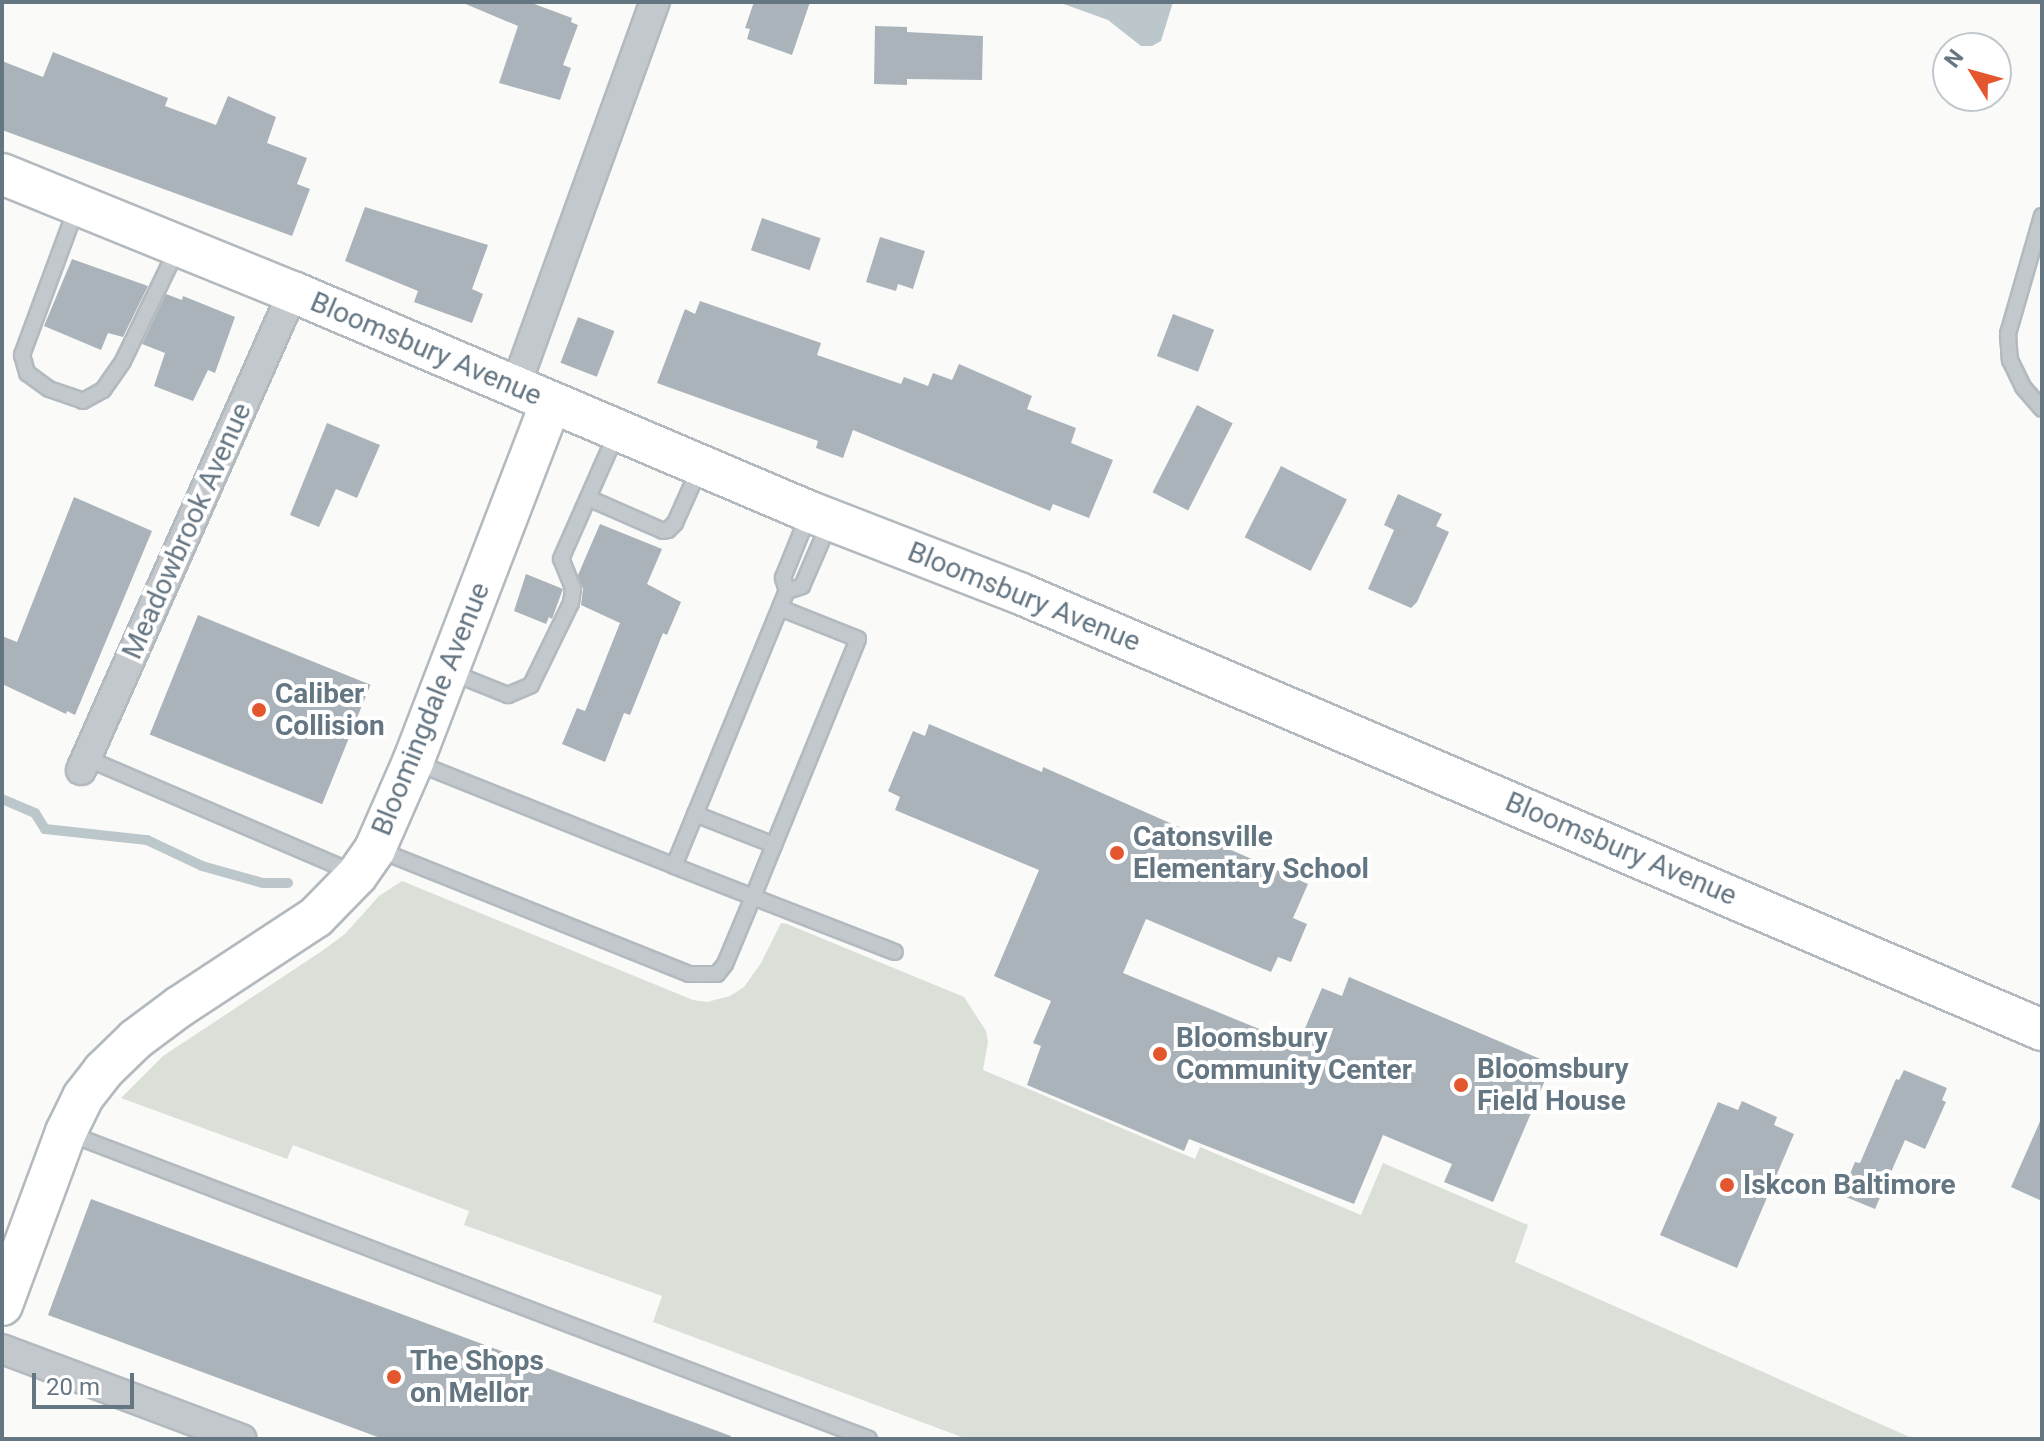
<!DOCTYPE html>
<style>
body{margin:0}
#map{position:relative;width:2044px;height:1441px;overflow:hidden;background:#fafaf8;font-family:Roboto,sans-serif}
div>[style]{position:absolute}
.green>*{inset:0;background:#dadfd7}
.water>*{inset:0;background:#bbc7cb}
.stream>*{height:10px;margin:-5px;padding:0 5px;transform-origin:5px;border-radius:5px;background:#bbc7cb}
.building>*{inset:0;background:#aab3b9;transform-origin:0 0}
.roads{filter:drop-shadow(2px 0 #b3babf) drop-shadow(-2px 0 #b3babf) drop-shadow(0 2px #b3babf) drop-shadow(0 -2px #b3babf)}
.lane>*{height:14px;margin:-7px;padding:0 7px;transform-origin:7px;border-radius:7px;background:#c3c8cc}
.street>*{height:28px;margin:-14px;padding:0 14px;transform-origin:14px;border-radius:14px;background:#c3c8cc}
.secondary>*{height:40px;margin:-20px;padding:0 20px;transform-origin:20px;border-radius:20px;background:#fff}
.dots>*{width:22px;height:22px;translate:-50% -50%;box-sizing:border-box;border:4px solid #fff;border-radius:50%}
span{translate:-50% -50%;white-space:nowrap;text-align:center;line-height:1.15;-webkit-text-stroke:8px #fff;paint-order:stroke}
.street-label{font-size:28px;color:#657683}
.poi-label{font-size:28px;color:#657683;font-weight:700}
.left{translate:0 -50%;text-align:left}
.frame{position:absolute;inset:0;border:4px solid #657683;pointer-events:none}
.north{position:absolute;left:1932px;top:32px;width:80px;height:80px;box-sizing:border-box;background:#fff;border:2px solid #c1c8cd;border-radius:50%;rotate:307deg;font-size:22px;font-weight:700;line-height:32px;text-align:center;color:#657683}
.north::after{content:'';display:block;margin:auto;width:28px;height:36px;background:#e4572e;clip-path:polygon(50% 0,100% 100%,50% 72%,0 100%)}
.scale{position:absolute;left:32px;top:1373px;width:102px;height:36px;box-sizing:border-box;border:4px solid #657683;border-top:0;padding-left:10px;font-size:24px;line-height:28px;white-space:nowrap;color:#657683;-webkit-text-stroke:6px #fff;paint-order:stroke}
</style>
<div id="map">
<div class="green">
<i style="clip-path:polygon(402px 881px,693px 1000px,707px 1002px,730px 996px,744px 987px,761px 963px,781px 923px,787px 924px,964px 997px,986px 1031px,988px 1042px,983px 1070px,1195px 1159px,1200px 1147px,1361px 1215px,1383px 1163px,1528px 1225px,1515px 1262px,1914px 1439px,967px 1439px,653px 1322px,662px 1296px,464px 1225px,469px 1211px,293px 1145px,287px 1159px,121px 1098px,163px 1056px,319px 953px,345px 934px,379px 896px)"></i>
</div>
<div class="water">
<i style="clip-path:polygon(1058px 2px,1173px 2px,1161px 41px,1152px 46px,1141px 46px,1108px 20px)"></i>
</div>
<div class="stream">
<i style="left:2px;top:799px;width:36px;rotate:23deg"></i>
<i style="left:35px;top:813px;width:19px;rotate:58deg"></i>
<i style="left:45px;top:829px;width:103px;rotate:6.2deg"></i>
<i style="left:147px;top:840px;width:61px;rotate:25.3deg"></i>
<i style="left:202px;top:866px;width:63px;rotate:15.6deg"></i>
<i style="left:263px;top:883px;width:25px"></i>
</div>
<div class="building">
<i style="clip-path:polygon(461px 2px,529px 2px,572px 18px,571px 22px,578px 25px,563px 65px,571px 68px,560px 100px,499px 83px,518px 26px)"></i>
<i style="clip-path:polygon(754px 2px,810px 2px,792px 55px,747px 39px,750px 29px,745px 28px)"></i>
<i style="clip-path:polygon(875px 26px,907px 27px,907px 32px,983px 36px,982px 80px,907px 79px,907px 85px,874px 84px)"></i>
<i style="clip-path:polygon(53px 52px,168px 98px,165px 106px,216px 125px,228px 96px,276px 117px,267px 143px,307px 158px,297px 184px,310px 189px,292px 236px,2px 130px,2px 61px,43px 77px)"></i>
<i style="clip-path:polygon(365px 207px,488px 245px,472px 289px,483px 294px,472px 323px,414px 302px,418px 291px,345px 261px)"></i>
<i style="left:762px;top:218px;width:62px;height:34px;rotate:19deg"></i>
<i style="clip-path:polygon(880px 237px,925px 251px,913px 289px,898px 284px,896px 291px,866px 282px)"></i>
<i style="clip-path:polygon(72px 259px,148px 286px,123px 337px,108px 333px,101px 350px,44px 326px)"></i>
<i style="clip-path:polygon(166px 294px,182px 300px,183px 296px,235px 317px,215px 373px,208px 370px,193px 401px,154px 386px,165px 353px,142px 344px)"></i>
<i style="clip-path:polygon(700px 301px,821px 343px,817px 355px,901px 384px,904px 377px,928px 386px,933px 373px,952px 380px,959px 364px,1032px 396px,1027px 409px,1076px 428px,1071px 443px,1113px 460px,1089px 518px,1053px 504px,1050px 511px,853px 430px,843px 458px,816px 448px,818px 441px,657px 383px,685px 309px,695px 314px)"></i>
<i style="left:1173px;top:314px;width:44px;height:45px;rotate:21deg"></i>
<i style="left:578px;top:317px;width:39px;height:49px;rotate:21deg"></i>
<i style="left:1197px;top:405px;width:40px;height:98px;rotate:27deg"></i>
<i style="clip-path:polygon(327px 423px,380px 445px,357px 498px,336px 489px,319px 527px,290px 515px)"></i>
<i style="left:1281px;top:466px;width:74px;height:80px;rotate:27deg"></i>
<i style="clip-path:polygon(1398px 494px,1442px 514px,1436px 526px,1449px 532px,1417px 602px,1411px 608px,1368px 589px,1394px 530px,1384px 525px)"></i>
<i style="clip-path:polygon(74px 497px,152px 531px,75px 715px,67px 711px,66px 714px,2px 684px,2px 636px,17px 642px)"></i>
<i style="clip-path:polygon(600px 524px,662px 549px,647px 584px,681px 602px,667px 635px,663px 633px,630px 715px,624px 713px,605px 762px,562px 744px,577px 708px,585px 711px,620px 623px,581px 605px,583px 589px,578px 575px)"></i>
<i style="clip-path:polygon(526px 574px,563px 589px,552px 619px,549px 617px,546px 624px,514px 611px)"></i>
<i style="left:198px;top:615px;width:186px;height:129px;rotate:22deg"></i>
<i style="clip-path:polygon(929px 724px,1042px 772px,1043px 767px,1308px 884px,1293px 918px,1307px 924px,1291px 962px,1278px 957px,1271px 972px,1146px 919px,1123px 973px,1298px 1045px,1322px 988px,1342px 996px,1349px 977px,1552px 1064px,1493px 1202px,1444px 1182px,1452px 1164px,1383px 1135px,1354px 1204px,1189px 1139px,1184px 1151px,1027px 1085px,1041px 1046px,1033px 1043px,1051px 1001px,994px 976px,1039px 870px,895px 810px,900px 797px,888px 791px,913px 731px,925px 736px)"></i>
<i style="clip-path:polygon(1904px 1070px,1947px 1088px,1942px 1100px,1946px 1102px,1925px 1149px,1905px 1140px,1875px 1209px,1841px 1195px,1855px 1162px,1860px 1163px,1896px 1079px,1899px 1080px)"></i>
<i style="clip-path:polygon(1742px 1101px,1777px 1117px,1774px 1125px,1794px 1134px,1737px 1268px,1660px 1235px,1718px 1102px,1738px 1110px)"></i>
<i style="clip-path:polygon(2042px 1117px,2042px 1201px,2011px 1187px)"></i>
<i style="clip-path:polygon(91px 1199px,731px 1436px,731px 1439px,383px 1439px,48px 1315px)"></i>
</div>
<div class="roads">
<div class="lane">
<i style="left:76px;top:209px;width:156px;rotate:110.3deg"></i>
<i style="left:22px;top:355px;width:19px;rotate:74deg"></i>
<i style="left:27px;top:373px;width:27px;rotate:36deg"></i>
<i style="left:49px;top:389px;width:36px;rotate:19deg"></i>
<i style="left:83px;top:401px;width:23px;rotate:-29deg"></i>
<i style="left:103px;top:390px;width:35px;rotate:-55deg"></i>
<i style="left:123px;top:361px;width:127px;rotate:-64.2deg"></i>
<i style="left:2042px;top:216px;width:123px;rotate:106.1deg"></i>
<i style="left:2008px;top:334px;width:26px;rotate:86deg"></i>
<i style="left:2010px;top:360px;width:30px;rotate:64deg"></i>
<i style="left:2023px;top:387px;width:29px;rotate:49deg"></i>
<i style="left:588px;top:498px;width:82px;rotate:23.7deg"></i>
<i style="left:663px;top:531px;width:5px;rotate:-11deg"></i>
<i style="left:668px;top:530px;width:10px;rotate:-45deg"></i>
<i style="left:675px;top:523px;width:61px;rotate:-65.9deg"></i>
<i style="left:787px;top:591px;width:16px;rotate:-18deg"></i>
<i style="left:802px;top:586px;width:68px;rotate:-66.5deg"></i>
<i style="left:448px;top:671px;width:65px;rotate:21.8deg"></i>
<i style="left:508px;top:695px;width:25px;rotate:-23deg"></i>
<i style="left:531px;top:685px;width:91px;rotate:-64deg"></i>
<i style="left:571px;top:603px;width:15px;rotate:-82deg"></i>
<i style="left:573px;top:588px;width:31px;rotate:-112deg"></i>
<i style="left:561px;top:559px;width:139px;rotate:-66.2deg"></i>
<i style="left:86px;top:758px;width:292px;rotate:23.2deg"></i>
<i style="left:417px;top:763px;width:277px;rotate:21.8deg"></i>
<i style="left:674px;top:866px;width:297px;rotate:-67.7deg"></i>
<i style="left:787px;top:591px;width:14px;rotate:-107deg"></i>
<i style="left:783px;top:578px;width:67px;rotate:-68deg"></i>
<i style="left:695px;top:814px;width:85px;rotate:21.4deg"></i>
<i style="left:379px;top:850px;width:334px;rotate:21.8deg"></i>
<i style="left:689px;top:974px;width:28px"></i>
<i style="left:717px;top:974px;width:13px;rotate:-51deg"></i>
<i style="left:725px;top:964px;width:73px;rotate:-67.3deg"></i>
<i style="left:753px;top:897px;width:152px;rotate:21.2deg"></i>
<i style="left:674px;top:866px;width:85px;rotate:21.4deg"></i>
<i style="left:753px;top:897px;width:56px;rotate:-68deg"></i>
<i style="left:774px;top:845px;width:222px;rotate:-67.8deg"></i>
<i style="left:858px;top:639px;width:84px;rotate:-158.3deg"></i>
<i style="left:70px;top:1134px;width:855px;rotate:20.89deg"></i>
</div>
<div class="street">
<i style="left:515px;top:388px;width:411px;rotate:-70.1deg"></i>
<i style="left:81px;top:770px;width:523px;rotate:-66.08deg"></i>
<i style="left:2px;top:1349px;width:256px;rotate:20.6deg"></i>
</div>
<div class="secondary">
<i style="left:2px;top:174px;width:314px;rotate:22.1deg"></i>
<i style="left:293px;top:292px;width:562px;rotate:23.05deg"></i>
<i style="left:810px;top:512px;width:224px;rotate:21.2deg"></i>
<i style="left:1019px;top:593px;width:1112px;rotate:23.13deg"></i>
<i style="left:2px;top:1305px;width:184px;rotate:-69.7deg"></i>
<i style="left:66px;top:1132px;width:39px;rotate:-64deg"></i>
<i style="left:83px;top:1097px;width:33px;rotate:-52deg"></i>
<i style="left:103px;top:1071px;width:46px;rotate:-44.1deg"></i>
<i style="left:136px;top:1039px;width:54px;rotate:-36.7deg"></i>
<i style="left:179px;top:1007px;width:164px;rotate:-33.3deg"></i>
<i style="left:316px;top:917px;width:59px;rotate:-45.7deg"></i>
<i style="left:357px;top:875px;width:32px;rotate:-55deg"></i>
<i style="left:375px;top:849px;width:95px;rotate:-66.4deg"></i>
<i style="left:413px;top:762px;width:385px;rotate:-69deg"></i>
</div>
</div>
<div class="dots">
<i style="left:259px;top:710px;background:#e4572e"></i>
<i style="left:1117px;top:853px;background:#e4572e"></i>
<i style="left:1160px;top:1054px;background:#e4572e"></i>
<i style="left:1461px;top:1085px;background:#e4572e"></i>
<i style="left:1727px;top:1185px;background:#e4572e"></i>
<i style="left:394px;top:1377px;background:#e4572e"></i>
</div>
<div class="street-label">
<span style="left:426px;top:349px;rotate:23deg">Bloomsbury Avenue</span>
<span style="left:187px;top:531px;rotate:-66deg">Meadowbrook Avenue</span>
<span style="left:1024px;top:597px;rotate:22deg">Bloomsbury Avenue</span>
<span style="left:431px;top:709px;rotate:-68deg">Bloomingdale Avenue</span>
<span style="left:1621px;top:849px;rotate:23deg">Bloomsbury Avenue</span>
</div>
<div class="poi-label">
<span class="left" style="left:275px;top:710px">Caliber<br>Collision</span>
<span class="left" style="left:1133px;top:853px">Catonsville<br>Elementary School</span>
<span class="left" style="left:1176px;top:1054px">Bloomsbury<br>Community Center</span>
<span class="left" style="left:1477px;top:1085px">Bloomsbury<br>Field House</span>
<span class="left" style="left:1743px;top:1185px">Iskcon Baltimore</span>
<span class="left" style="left:410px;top:1377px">The Shops<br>on Mellor</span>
</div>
<div class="frame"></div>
<div class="north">N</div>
<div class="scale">20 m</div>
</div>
